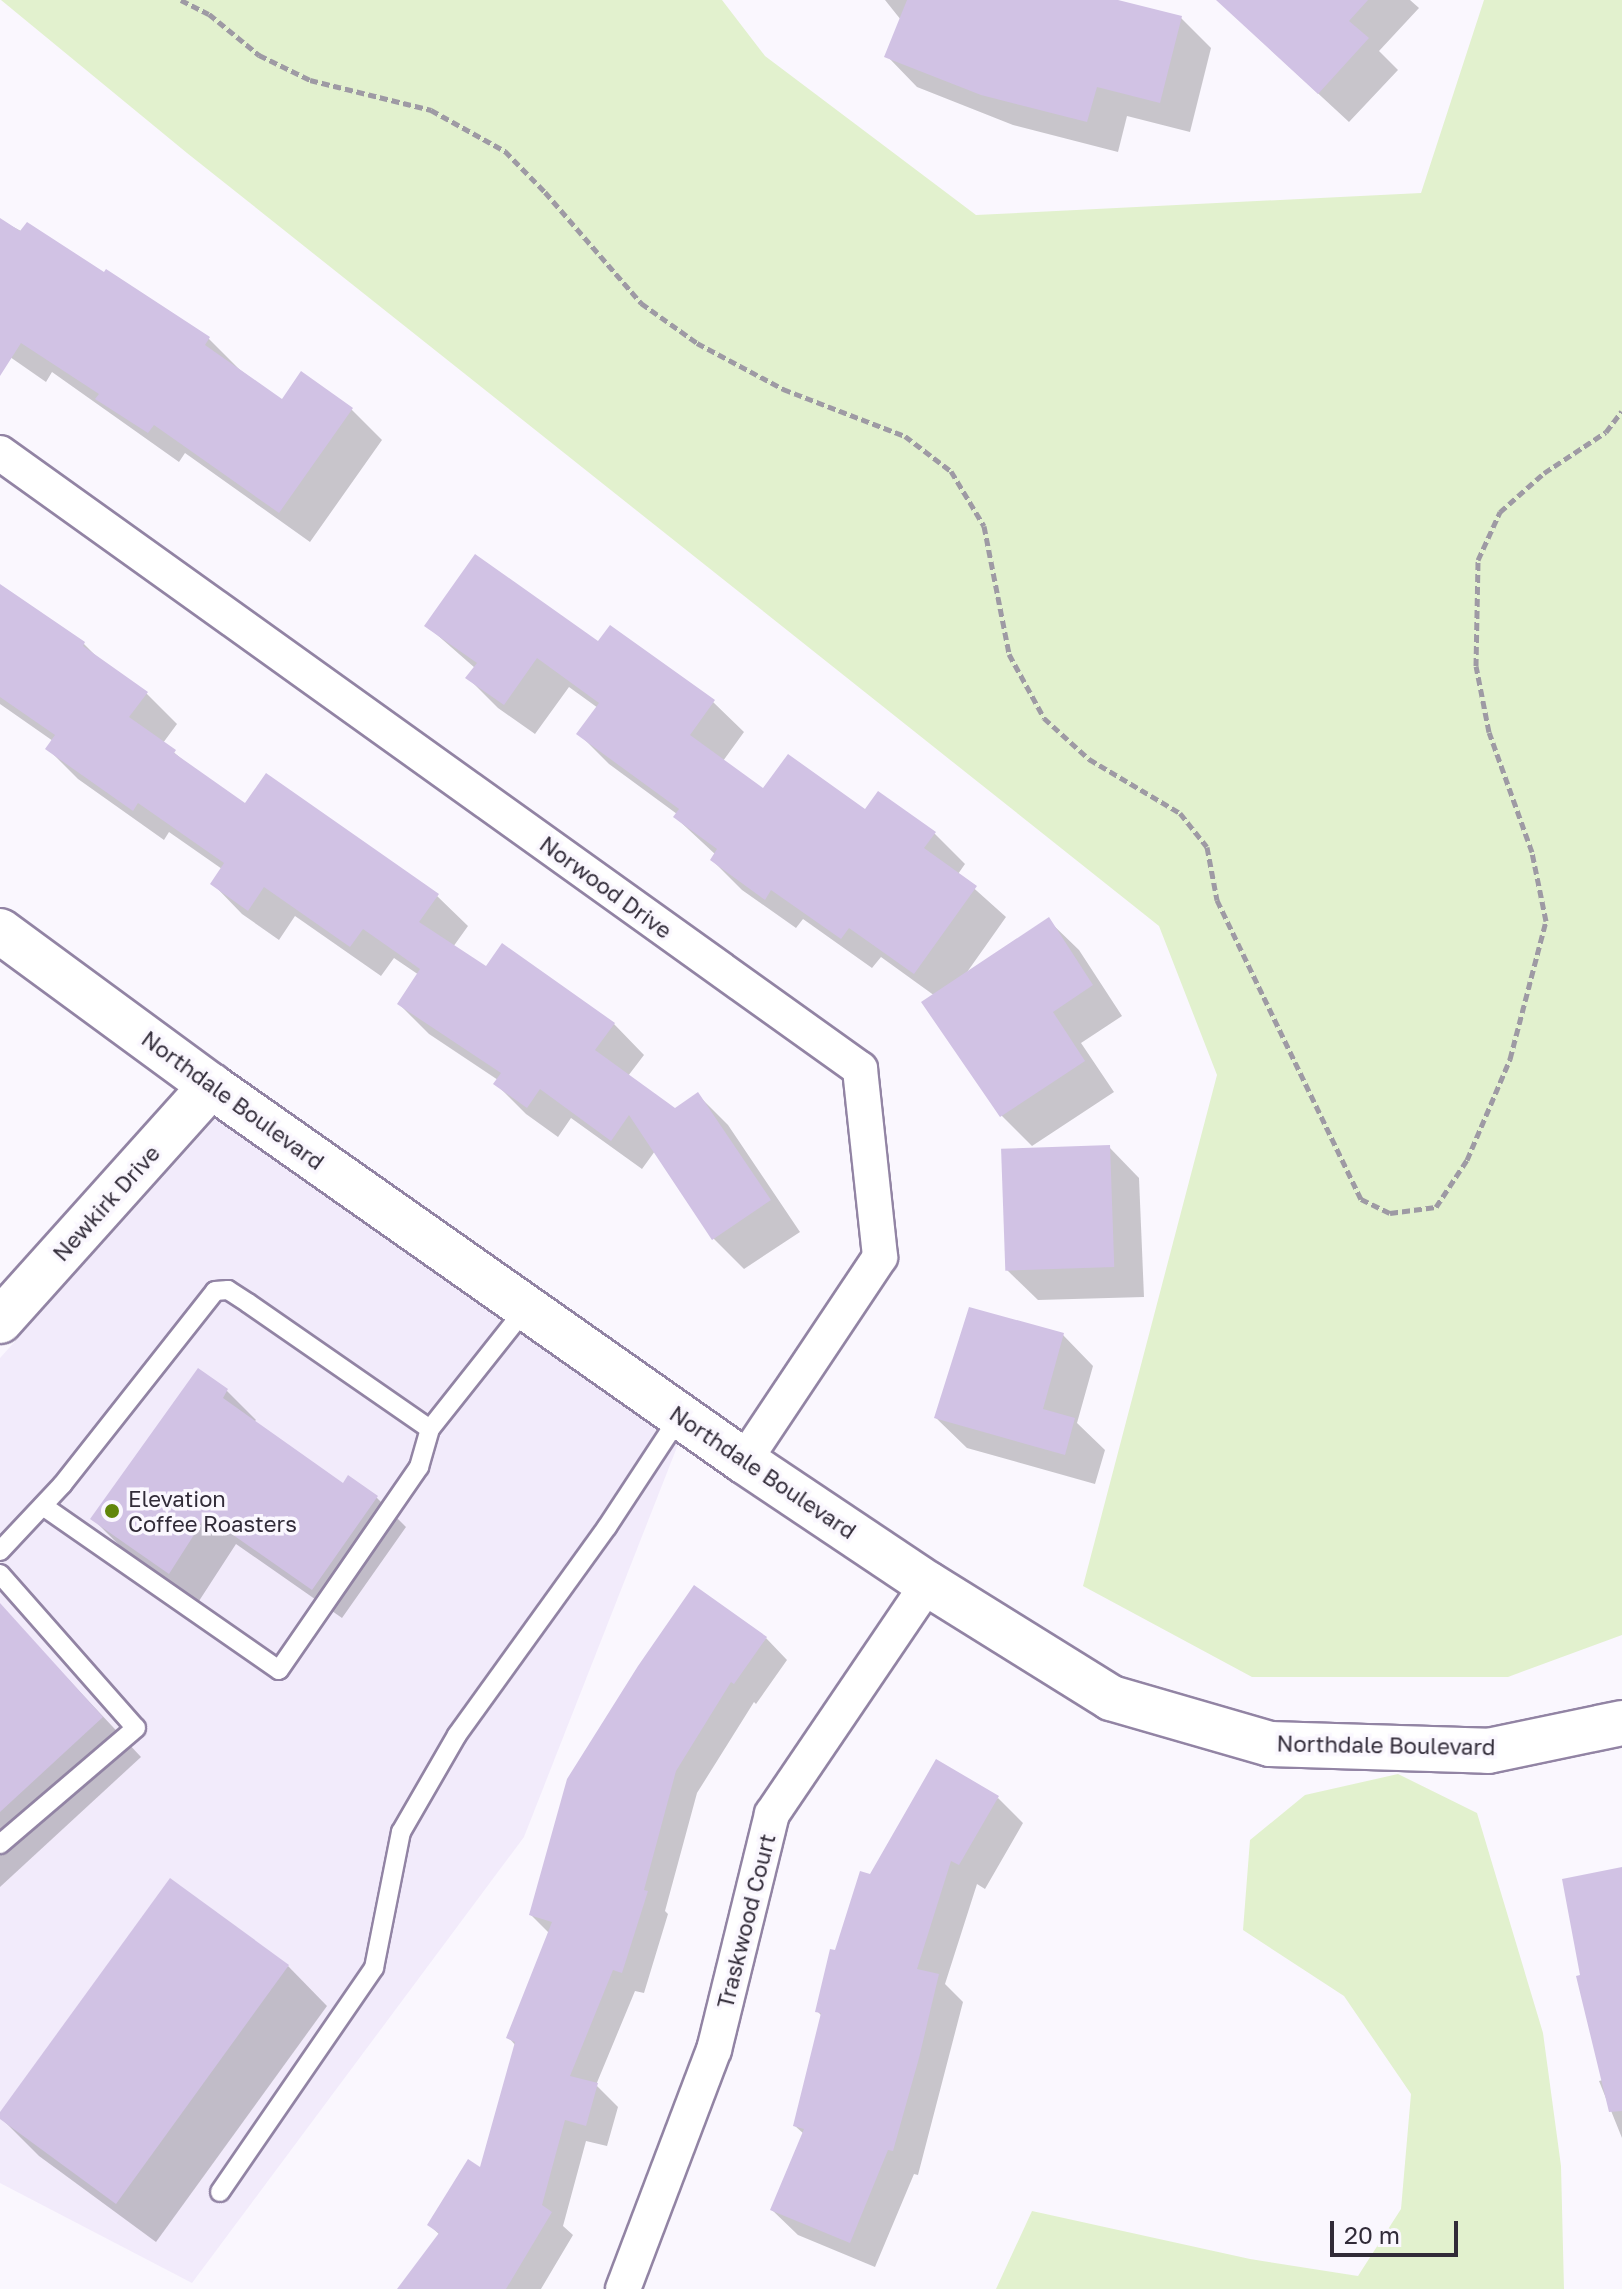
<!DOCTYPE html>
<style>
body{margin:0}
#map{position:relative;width:1622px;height:2289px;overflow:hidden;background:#faf7fe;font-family:"Golos Text",sans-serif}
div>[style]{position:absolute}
.built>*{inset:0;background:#f2ebfb}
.green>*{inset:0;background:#e2f1ce}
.shadow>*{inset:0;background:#0003}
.building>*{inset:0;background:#d1c2e4;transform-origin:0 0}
.path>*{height:5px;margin-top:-2.5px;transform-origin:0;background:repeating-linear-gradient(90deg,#9e9aa4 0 8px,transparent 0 12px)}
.roads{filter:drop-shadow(2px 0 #9284a4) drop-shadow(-2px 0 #9284a4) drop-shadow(0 2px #9284a4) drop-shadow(0 -2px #9284a4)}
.service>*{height:18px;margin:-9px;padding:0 9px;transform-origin:9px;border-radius:9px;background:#fff}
.minor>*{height:34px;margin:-17px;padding:0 17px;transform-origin:17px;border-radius:17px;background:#fff}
.tertiary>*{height:44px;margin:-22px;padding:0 22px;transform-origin:22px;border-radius:22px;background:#fff}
.dots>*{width:22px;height:22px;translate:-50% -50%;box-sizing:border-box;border:4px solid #faf7fe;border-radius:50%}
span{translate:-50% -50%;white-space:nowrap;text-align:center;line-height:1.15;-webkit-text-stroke:7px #faf7fe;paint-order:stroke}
.street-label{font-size:22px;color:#312b38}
.poi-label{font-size:22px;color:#312b38}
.left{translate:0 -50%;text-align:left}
.scale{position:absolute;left:1330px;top:2221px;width:128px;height:36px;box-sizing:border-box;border:4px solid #312b38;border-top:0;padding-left:10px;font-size:24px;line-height:28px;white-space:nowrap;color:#312b38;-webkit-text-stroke:6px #faf7fe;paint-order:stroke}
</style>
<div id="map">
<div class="built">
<i style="clip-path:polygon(217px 1117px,679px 1442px,524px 1837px,192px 2283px,0 2183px,0 1358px)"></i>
</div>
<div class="green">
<i style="clip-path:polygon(1px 0,722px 0,765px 56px,976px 215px,1421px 193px,1484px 0,1622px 0,1622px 1635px,1508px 1677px,1252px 1677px,1083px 1586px,1217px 1075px,1159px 926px,187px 153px)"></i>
<i style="clip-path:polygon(1398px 1774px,1477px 1813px,1543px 2033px,1561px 2166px,1564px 2289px,996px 2289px,1032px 2211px,1250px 2259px,1358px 2276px,1401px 2209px,1411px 2094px,1344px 1996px,1243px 1930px,1250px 1840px,1305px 1795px)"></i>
</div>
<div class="shadow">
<i style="clip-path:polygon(885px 0,1110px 0,1181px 18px,1211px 48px,1190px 132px,1127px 116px,1118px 152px,1013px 125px,917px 87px,887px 56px,901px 20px)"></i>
<i style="clip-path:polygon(1229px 0,1410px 0,1419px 8px,1379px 51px,1398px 70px,1349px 122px,1255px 35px)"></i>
<i style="clip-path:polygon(0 220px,105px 275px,106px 272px,209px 339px,239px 369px,282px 402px,302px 374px,352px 410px,382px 440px,310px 542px,185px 453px,179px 462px,52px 372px,46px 382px,0 350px)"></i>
<i style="clip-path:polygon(0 586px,84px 644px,102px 662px,146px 693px,177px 724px,163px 743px,191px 767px,246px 806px,437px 896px,468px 926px,453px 947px,487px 969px,614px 1024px,644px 1055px,628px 1076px,675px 1110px,698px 1095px,728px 1125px,800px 1232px,744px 1269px,714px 1239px,655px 1151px,642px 1169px,571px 1118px,558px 1137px,526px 1114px,495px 1083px,498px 1080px,429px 1034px,399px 1004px,419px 975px,394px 958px,381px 976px,295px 916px,279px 940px,242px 914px,212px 883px,222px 869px,169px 832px,164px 840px,78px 779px,48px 749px,53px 741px,0 704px)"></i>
<i style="clip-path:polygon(427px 626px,599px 644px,713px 702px,744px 732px,723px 761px,764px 791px,866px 812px,935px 834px,965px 864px,958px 874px,1006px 917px,965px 975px,1048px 920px,1079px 950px,1122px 1016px,1081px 1043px,1114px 1092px,1032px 1146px,1002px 1116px,935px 996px,881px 957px,872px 968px,803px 919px,796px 928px,742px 890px,712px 860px,716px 855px,675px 817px,677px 814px,609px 764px,579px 734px,598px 708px,569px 687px,535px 734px,498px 708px,468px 678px,475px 668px)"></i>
<i style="clip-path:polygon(1109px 1147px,1139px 1178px,1144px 1297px,1038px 1300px,1007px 1270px)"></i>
<i style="clip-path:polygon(1063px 1335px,1093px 1366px,1077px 1423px,1105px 1450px,1095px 1484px,967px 1448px,936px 1418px)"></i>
<i style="clip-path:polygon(198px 1370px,227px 1391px,256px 1420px,254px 1422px,344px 1486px,349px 1478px,377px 1498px,406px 1527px,342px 1618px,236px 1544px,199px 1601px,122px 1548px,93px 1519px)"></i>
<i style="clip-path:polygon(9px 1616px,141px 1757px,0 1887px,0 1624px)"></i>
<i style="clip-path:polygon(766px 1638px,787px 1660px,756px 1704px,754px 1702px,697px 1793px,665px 1911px,668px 1914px,644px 1993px,635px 1991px,596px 2085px,618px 2107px,607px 2146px,586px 2141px,563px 2226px,573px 2235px,541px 2289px,399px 2289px,440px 2235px,429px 2225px,481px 2170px,516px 2046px,509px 2038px,550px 1934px,531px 1915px)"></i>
<i style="clip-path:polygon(998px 1798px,1023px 1823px,985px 1889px,977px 1884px,945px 1984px,963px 2002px,918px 2175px,914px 2174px,875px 2267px,798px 2235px,772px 2210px,804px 2134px,795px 2126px,822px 2016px,817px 2011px,837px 1952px,870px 1877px)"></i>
<i style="clip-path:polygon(1622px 1869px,1622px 2138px,1599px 2081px,1603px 2080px,1583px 1976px)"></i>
<i style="clip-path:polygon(288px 1966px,327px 2006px,156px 2242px,39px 2156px,0 2117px)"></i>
</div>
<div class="building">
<i style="clip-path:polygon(907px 0,1118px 0,1182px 16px,1160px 103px,1097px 87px,1087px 122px,981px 95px,884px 57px)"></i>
<i style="clip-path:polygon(1216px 0,1368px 0,1349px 21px,1369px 38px,1318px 94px)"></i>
<i style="clip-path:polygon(0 218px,20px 231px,27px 222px,104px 272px,106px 269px,210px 337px,205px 345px,282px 399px,301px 371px,353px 408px,279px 513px,154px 425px,148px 433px,95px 399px,99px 394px,21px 343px,0 376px)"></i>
<i style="clip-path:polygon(475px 554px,598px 641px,610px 625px,715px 700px,690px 735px,763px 788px,788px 754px,865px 809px,878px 791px,936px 832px,924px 848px,977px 886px,914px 974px,849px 928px,841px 939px,771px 890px,765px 900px,710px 860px,717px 849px,673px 817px,679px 809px,576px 734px,599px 703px,537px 658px,504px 705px,465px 678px,477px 663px,424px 626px)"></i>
<i style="clip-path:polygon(0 584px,85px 642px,83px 646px,148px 692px,129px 717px,176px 750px,174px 753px,245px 803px,266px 773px,439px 894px,419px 922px,486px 966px,502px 943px,615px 1023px,595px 1050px,675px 1108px,698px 1092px,771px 1200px,712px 1240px,629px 1115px,611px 1141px,540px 1089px,527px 1108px,493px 1084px,501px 1073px,397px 1004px,420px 969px,363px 929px,350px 947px,264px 887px,248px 911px,210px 884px,224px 863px,138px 803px,133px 811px,45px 749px,55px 735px,0 697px)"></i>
<i style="clip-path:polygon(1049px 917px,1093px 985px,1053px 1012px,1085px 1061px,1000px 1117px,921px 1002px)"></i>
<i style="left:1110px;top:1145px;width:122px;height:109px;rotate:88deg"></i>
<i style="clip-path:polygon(969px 1307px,1064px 1333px,1043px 1409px,1075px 1418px,1065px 1455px,934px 1418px)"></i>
<i style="clip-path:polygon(198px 1368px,228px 1389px,223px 1398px,343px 1483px,348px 1475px,378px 1496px,312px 1590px,206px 1516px,169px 1574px,90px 1519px)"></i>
<i style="clip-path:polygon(694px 1585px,767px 1637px,734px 1684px,731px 1682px,676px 1771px,644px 1890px,648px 1891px,622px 1973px,613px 1970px,570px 2076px,598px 2083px,586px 2126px,565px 2120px,542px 2205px,552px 2212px,506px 2289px,397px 2289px,439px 2233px,427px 2225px,468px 2159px,480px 2167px,515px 2042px,506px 2038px,552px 1922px,529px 1915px,567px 1779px,638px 1666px)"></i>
<i style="clip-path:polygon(0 1603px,103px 1717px,0 1812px)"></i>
<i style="clip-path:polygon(936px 1759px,999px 1796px,959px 1865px,951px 1861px,917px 1969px,939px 1974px,919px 2058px,893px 2151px,888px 2150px,850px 2243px,770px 2210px,804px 2129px,793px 2126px,821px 2013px,815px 2012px,830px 1949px,835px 1950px,860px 1871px,870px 1874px)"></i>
<i style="clip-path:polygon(1622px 1867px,1622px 2111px,1609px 2112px,1576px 1976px,1580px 1975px,1562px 1879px)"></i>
<i style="clip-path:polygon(170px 1878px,289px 1965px,116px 2204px,0 2119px,0 2112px)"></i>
</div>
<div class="path">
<i style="left:181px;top:0;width:31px;rotate:27deg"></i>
<i style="left:209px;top:14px;width:65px;rotate:39.4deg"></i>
<i style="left:259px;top:55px;width:57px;rotate:26.1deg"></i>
<i style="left:310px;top:80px;width:125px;rotate:13.9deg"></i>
<i style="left:431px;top:110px;width:85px;rotate:29deg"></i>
<i style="left:505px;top:151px;width:57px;rotate:45.7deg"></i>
<i style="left:545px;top:192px;width:147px;rotate:49.1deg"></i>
<i style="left:641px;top:303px;width:69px;rotate:35.5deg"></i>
<i style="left:697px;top:343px;width:98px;rotate:28.1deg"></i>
<i style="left:783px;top:389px;width:131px;rotate:21.1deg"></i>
<i style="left:905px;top:436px;width:58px;rotate:37.3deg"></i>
<i style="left:951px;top:471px;width:64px;rotate:59deg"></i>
<i style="left:984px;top:526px;width:130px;rotate:78.9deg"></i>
<i style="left:1009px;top:654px;width:73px;rotate:61.3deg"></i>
<i style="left:1044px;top:718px;width:61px;rotate:42.3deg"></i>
<i style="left:1089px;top:759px;width:106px;rotate:30.7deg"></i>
<i style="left:1180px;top:813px;width:43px;rotate:51.5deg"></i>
<i style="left:1207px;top:847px;width:54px;rotate:79.3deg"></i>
<i style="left:1217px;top:900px;width:332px;rotate:64.3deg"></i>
<i style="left:1361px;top:1199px;width:32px;rotate:26deg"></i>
<i style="left:1390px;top:1213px;width:46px;rotate:-7.4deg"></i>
<i style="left:1436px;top:1207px;width:56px;rotate:-56.6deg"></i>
<i style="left:1467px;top:1160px;width:110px;rotate:-66.9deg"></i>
<i style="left:1510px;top:1059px;width:143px;rotate:-75.4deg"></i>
<i style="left:1546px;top:921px;width:70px;rotate:-101.5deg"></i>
<i style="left:1532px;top:852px;width:127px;rotate:-109.7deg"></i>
<i style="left:1489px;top:732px;width:67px;rotate:-101.1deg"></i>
<i style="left:1476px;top:666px;width:106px;rotate:-88.9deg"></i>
<i style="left:1478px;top:560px;width:53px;rotate:-65.4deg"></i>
<i style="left:1500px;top:512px;width:59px;rotate:-41.6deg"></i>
<i style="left:1544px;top:473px;width:74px;rotate:-33.5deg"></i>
<i style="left:1606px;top:432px;width:26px;rotate:-53deg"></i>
</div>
<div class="roads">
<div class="service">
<i style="left:43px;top:1506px;width:287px;rotate:34.8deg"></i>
<i style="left:279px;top:1670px;width:247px;rotate:-55.4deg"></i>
<i style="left:419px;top:1467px;width:40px;rotate:-74deg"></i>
<i style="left:0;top:1551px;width:91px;rotate:-46.8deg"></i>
<i style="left:62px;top:1485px;width:247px;rotate:-51.7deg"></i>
<i style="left:215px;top:1291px;width:13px;rotate:-4deg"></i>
<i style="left:228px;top:1290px;width:24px;rotate:33deg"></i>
<i style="left:248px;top:1303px;width:221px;rotate:34.7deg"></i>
<i style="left:430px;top:1429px;width:154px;rotate:-51.6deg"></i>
<i style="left:0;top:1574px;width:205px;rotate:48.6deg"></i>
<i style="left:136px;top:1728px;width:179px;rotate:139.5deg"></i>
<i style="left:220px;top:2192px;width:272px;rotate:-55.5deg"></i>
<i style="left:374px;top:1968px;width:139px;rotate:-78.8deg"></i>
<i style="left:401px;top:1832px;width:112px;rotate:-60deg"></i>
<i style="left:457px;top:1735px;width:256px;rotate:-54.2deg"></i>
<i style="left:607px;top:1527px;width:133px;rotate:-56.7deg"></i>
</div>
<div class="minor">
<i style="left:0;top:453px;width:1058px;rotate:35.61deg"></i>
<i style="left:860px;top:1069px;width:189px;rotate:83.9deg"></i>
<i style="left:880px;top:1257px;width:245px;rotate:123.7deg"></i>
<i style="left:623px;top:2289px;width:256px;rotate:-69.2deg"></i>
<i style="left:714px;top:2050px;width:243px;rotate:-76.2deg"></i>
<i style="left:772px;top:1814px;width:278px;rotate:-55.9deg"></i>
</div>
<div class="tertiary">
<i style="left:0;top:931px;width:262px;rotate:36.3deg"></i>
<i style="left:211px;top:1086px;width:652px;rotate:35.13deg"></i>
<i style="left:744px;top:1461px;width:221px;rotate:33.8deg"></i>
<i style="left:928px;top:1584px;width:216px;rotate:31.9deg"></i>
<i style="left:1111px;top:1698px;width:166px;rotate:16.1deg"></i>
<i style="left:1270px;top:1744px;width:218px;rotate:1.8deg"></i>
<i style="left:1488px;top:1751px;width:137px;rotate:-11.8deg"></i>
<i style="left:0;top:1321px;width:316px;rotate:-48.1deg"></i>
</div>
</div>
<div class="dots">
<i style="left:112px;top:1511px;background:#61860a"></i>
</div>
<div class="street-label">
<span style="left:606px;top:887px;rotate:36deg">Norwood Drive</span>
<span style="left:233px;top:1100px;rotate:36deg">Northdale Boulevard</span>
<span style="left:106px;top:1203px;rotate:-48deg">Newkirk Drive</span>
<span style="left:763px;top:1472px;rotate:34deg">Northdale Boulevard</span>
<span style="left:1386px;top:1745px;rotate:1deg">Northdale Boulevard</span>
<span style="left:746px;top:1921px;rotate:-76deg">Traskwood Court</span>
</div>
<div class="poi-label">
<span class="left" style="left:128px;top:1511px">Elevation<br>Coffee Roasters</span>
</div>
<div class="scale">20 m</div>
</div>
